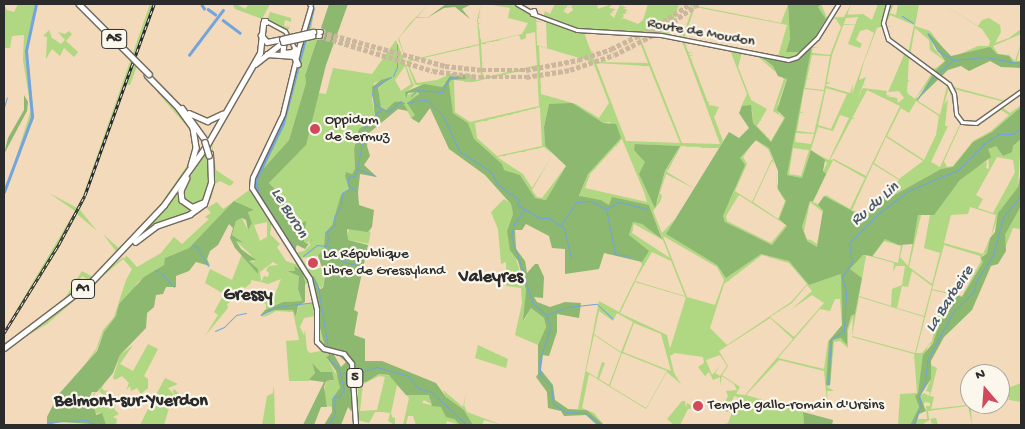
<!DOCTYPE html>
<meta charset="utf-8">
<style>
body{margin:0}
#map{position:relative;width:1025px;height:429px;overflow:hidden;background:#f2daba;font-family:"Gochi Hand",sans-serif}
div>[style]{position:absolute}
.green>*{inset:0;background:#b0d781;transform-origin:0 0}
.forest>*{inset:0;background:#8cb86f}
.stream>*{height:1px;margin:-0.5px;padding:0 0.5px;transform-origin:0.5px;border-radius:0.5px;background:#74a4de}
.canal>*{height:2.5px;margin:-1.25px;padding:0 1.25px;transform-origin:1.25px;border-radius:1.25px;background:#74a4de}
.river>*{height:3px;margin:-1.5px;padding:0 1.5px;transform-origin:1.5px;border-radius:1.5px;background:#74a4de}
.highway-tunnel>*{height:4.5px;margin-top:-2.25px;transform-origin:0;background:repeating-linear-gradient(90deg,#cab79d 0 4.5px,transparent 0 6.5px)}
.roads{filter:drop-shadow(1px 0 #71685d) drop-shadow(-1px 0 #71685d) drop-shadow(0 1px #71685d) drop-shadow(0 -1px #71685d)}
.secondary>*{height:3px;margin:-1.5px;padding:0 1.5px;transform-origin:1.5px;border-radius:1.5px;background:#fff}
.primary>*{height:4px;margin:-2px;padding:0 2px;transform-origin:2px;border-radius:2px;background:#fff}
.highway>*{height:4.5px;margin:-2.25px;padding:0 2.25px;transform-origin:2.25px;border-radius:2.25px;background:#fff}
.rail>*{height:3px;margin-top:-1.5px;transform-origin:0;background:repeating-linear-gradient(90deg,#fbf7ec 0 4px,#2b2b2b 0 8px);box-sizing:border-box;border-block:1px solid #2b2b2b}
.bridges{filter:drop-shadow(1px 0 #71685d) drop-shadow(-1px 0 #71685d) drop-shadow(0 1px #71685d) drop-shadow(0 -1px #71685d)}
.highway-bridge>*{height:4.5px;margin:-2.25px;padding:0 2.25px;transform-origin:2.25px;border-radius:2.25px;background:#fff}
.dots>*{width:14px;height:14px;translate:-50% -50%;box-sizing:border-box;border:2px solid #fbf7ec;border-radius:50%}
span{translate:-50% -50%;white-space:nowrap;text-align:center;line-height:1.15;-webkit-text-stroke:4.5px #fbf7ec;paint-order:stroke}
.shield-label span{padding:1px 4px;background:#fbf7ec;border:1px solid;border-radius:4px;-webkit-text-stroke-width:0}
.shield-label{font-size:14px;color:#2b2b2b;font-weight:700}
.street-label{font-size:15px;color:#2b2b2b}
.poi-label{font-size:15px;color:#2b2b2b}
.left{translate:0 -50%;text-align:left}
.water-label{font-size:16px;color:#45556a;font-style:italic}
.quarter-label{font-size:18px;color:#2b2b2b;font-weight:700}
.frame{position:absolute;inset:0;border:5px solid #2b2b2b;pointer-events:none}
.north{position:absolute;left:960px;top:364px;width:50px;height:50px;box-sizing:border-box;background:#fbf7ec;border:1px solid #a8a59f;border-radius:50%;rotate:342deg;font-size:14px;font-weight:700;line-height:20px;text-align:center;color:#2b2b2b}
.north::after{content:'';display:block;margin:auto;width:18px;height:22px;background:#d1495b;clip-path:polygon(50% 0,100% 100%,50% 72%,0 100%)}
</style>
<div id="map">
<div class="green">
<i style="clip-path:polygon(4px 4px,7px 10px,14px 12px,18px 4px,38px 4px,27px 51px,34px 115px,4px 196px,31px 110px,23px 60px,24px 35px,12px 36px,10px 48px,4px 48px)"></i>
<i style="clip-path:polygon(150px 4px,153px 4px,98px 161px,80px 204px,55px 250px,4px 331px,75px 211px,49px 193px,77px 208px,83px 196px)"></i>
<i style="clip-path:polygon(237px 4px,245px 9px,249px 4px,270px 4px,262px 19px,235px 9px,233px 5px)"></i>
<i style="clip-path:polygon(evenodd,315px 4px,311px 31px,315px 36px,322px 36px,317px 40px,305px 74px,306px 83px,289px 140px,264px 168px,260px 169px,255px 181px,256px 191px,295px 253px,304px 251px,310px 245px,310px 241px,305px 244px,303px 238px,306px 227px,302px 223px,302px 233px,293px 231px,288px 203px,269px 183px,304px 147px,317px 97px,318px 93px,326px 94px,333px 68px,372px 74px,396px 40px,414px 86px,405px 92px,407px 95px,417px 91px,418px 95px,411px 102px,415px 115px,411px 118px,402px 101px,394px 102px,386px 110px,381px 108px,377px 90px,389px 78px,374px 83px,372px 99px,375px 118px,365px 122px,358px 134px,354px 149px,355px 169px,352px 174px,346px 173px,345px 176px,349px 189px,341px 196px,332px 225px,325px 234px,324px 247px,318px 256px,302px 258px,308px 269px,322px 268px,325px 276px,322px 289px,311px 278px,318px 308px,318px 324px,325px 347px,329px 346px,332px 353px,326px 357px,339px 379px,340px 390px,332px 399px,332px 407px,327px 406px,324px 393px,326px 381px,333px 381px,331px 372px,321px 372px,312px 363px,315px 373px,309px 381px,289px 381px,286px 341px,299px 340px,293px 312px,276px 311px,267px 316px,261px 317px,275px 310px,294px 310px,296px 318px,299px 305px,315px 302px,310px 280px,305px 285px,302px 270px,294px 266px,295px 271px,287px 271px,299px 276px,298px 289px,302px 301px,283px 302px,266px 310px,266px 304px,262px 303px,263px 295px,275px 294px,281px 279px,268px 284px,261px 282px,264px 276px,268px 277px,269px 273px,266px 270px,269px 266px,278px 265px,273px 262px,260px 272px,261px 282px,251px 280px,251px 283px,245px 288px,241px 286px,239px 292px,230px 288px,228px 295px,235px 299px,227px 304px,228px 308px,205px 336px,218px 315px,214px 312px,224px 294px,205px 283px,210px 269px,232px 280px,242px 254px,258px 274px,258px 269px,249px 261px,255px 262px,251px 255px,236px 241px,244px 243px,232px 235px,236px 221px,242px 218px,248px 230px,252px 223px,248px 212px,253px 210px,245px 208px,236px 201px,189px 248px,167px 257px,164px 265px,138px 282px,128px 298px,119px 304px,116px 316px,104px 332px,96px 351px,79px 373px,96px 349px,103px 330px,114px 317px,126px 280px,132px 269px,123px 259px,47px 324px,30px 334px,123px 257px,125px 259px,126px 255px,137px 267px,161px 253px,174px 237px,182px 244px,209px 219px,205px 217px,211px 213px,207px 208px,217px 202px,223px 209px,252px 188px,252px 182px,281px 123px,315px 4px,405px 66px,411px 84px,401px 91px,395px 80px,405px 66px,315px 4px,267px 222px,267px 237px,260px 241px,254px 225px,267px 222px,315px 4px,272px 222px,298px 261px,295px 264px,286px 261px,277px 247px,280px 244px,270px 234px,272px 222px,315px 4px,315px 316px,313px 341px,321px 351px,310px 353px,307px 350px,305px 330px,304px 335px,300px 327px,304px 318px,315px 316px)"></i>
<i style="clip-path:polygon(evenodd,429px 4px,417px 17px,432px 18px,416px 18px,399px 38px,406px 61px,479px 44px,477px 20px,481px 4px,478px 21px,481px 43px,522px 34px,528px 23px,508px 18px,510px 8px,487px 4px,516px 4px,537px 17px,556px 25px,540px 17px,544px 16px,545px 11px,550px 14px,555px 4px,563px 4px,564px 8px,564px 4px,568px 5px,563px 11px,568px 14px,573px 10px,571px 4px,597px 4px,598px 9px,612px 4px,609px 8px,615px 9px,610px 14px,614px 18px,620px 5px,627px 8px,623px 8px,627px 10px,625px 14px,622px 13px,624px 16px,618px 23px,623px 18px,638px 24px,643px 20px,648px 4px,679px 4px,668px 35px,682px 38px,693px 7px,686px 4px,781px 23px,788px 4px,790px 39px,786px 52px,821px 27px,826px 19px,818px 7px,821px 4px,827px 18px,844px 17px,851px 4px,847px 15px,863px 14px,872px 20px,878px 4px,894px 4px,890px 13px,896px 15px,898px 4px,919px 4px,915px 26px,930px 31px,946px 52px,929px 33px,934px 48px,945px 61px,916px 98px,921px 96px,918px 101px,940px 115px,947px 86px,940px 78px,942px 77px,954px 87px,1006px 101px,1021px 90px,1003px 108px,1010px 113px,1021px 105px,1021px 107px,992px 132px,973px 142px,953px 168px,941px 169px,887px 199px,882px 195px,860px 215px,852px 210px,862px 213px,899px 180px,873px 164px,852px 210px,822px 208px,824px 210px,823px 212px,810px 202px,804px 231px,807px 239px,811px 240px,817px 244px,823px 213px,817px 247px,807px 241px,802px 227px,810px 201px,827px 163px,813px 152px,829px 160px,849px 118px,840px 115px,833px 131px,818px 127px,802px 178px,787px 175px,811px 46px,794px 60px,763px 60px,773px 66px,778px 76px,787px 78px,778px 104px,779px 114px,785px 118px,771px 142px,753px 123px,752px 110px,742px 106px,740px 109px,747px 94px,730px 50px,684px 41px,709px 105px,719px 107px,714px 117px,723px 141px,719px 148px,681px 146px,667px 172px,695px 189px,666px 174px,660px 193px,662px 196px,660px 202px,653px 211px,662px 233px,675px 219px,666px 234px,717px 265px,726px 278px,761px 254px,789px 261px,809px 285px,841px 274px,842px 325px,829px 341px,827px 385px,830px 385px,830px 368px,833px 340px,841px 338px,847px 343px,847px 330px,851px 316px,855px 314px,862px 278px,850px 269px,863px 255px,866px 256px,859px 296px,891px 306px,892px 289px,902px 285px,905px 266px,896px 266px,893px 272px,894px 263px,869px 256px,885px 239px,903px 245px,900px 257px,908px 266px,918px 215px,921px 215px,909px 267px,932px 284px,940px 253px,924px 248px,930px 215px,934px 214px,960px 180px,972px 170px,987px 161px,986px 168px,989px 169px,988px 149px,996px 145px,1003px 156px,1021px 139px,1018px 187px,1001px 209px,991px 237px,996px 215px,970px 207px,968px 214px,951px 215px,944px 243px,983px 254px,990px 238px,987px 253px,983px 255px,983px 262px,962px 297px,932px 290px,916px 353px,922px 353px,932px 341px,937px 317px,946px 309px,950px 295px,952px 307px,946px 311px,933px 343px,928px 346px,924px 358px,918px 393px,915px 396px,919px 407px,910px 425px,898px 425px,900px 394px,917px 393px,914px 354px,852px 337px,850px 378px,853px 316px,848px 330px,848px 348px,840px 341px,834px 342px,830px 386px,827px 387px,834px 391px,827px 391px,828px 412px,824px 371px,779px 360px,746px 395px,803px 412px,804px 425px,722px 425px,728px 423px,738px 397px,734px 396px,728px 412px,721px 410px,728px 396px,726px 391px,737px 390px,734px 384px,722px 376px,720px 385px,720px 377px,713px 380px,709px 372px,705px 376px,698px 367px,704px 363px,703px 357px,675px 353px,670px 356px,674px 373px,681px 384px,667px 372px,646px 409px,589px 374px,582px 408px,594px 413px,604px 425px,587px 410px,578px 409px,599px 301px,619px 312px,642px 265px,629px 235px,633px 222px,642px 224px,662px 238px,649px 205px,609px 205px,601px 200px,579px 197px,588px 174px,621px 138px,610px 122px,602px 123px,572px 104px,549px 104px,544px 127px,545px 146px,554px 155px,544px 147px,497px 157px,523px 174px,532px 188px,552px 156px,532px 190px,537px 197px,542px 198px,566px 166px,546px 200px,535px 198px,520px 175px,503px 170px,502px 164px,473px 139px,468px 123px,453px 113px,449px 83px,451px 80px,464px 79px,458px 74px,443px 84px,442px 87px,415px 85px,398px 39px,410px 23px,429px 4px,695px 7px,787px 25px,779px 53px,778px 56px,684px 38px,695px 7px,429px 4px,890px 15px,914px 25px,908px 54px,889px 37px,885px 26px,890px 15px,429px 4px,858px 17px,848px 44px,860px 48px,862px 44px,856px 40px,860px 31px,867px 29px,874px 33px,852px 94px,853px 84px,850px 93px,826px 86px,832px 55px,846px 18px,858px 17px,429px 4px,536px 18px,546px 22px,547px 48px,537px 45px,536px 18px,429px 4px,830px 19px,836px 19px,841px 27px,830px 55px,812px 53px,813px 44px,830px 19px,429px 4px,883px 26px,888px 41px,904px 55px,888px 92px,899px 91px,904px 98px,898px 103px,897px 98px,886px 96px,887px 91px,863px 88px,858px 98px,866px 77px,859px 80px,864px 62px,877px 28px,883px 26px,429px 4px,915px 28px,929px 40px,930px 50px,945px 61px,936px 68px,931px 69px,910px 56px,915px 28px,429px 4px,535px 32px,537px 65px,483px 78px,481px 44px,519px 35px,521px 40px,526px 38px,526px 34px,535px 32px,429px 4px,584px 33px,637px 35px,648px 63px,595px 62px,584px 33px,429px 4px,639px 35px,682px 41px,720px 144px,682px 143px,639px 35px,429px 4px,479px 45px,481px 79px,475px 80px,474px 75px,452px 73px,437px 80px,417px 83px,407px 62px,479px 45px,429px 4px,539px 46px,593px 62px,609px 103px,599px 118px,576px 104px,541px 94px,539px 46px,429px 4px,742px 52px,756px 55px,784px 79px,773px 111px,784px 118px,771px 141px,757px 126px,767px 109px,751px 100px,738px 67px,742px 52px,429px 4px,812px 55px,830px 56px,824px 90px,805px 88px,812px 55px,429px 4px,909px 58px,932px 73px,915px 99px,907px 93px,909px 58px,429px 4px,596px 63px,649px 66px,680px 143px,626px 141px,596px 63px,429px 4px,537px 67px,539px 106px,470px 122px,455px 112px,454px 80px,473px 82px,537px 67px,429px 4px,949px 87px,955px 115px,960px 124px,940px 167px,931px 162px,948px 126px,945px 126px,948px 99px,944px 105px,949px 87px,429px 4px,826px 88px,847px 94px,831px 129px,818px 125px,826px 88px,429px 4px,804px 89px,824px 91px,814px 133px,797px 131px,804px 89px,429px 4px,954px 89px,985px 97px,1005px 102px,973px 124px,962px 121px,956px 112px,954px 89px,429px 4px,867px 90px,900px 106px,866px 176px,834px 159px,830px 160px,867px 90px,429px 4px,916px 101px,939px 116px,936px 135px,924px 160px,887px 136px,901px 108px,909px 113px,916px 101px,429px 4px,540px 107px,542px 146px,497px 156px,477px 138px,475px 123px,540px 107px,429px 4px,1001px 110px,1009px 115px,991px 131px,973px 141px,953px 166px,947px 167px,944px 161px,961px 124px,978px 124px,1001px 110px,429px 4px,796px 133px,814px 134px,811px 144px,795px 142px,796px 133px,429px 4px,886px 137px,923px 161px,899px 179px,874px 163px,886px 137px,429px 4px,622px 139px,644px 192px,647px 202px,585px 188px,590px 174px,622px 139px,429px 4px,635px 144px,680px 146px,665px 172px,657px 203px,644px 159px,635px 144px,429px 4px,793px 148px,809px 150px,801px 176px,789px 174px,793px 148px,429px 4px,997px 157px,1013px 160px,1015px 172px,993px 213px,978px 208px,983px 199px,976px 195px,997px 157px,429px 4px,833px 160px,865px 178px,850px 209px,826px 195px,818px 204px,813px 202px,833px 160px,429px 4px,634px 224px,663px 240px,670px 258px,632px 233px,634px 224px,429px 4px,663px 236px,717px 267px,724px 280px,715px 305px,687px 297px,663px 236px,429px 4px,884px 241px,901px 246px,898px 263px,873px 256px,884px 241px,429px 4px,944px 245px,980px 256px,981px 261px,962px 296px,932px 289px,944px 245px,429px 4px,652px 252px,671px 261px,685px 296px,635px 281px,652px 252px,429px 4px,762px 255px,789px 263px,807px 284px,791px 302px,727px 345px,710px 328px,724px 284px,762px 255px,429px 4px,912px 271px,932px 286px,924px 316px,897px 308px,902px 286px,908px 287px,912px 271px,429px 4px,635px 282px,686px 297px,670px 349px,667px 335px,620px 313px,635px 282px,429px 4px,807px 285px,812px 291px,792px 309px,812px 295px,824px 303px,794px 337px,770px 317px,792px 303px,807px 285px,429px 4px,859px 297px,924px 317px,915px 353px,852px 336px,859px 297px,429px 4px,835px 299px,840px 299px,842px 325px,828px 341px,824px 369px,778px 358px,820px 309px,830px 311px,835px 299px,429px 4px,599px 311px,613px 321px,617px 313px,633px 322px,621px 352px,594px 334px,599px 311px,429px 4px,770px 318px,793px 339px,745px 395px,736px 394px,740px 387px,722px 375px,728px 366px,719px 351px,770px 318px,429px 4px,634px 323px,661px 334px,671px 371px,623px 352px,634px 323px,429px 4px,594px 335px,621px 353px,609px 385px,599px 379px,605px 363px,602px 362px,597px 378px,586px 371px,594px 335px,429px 4px,622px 353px,667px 371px,646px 408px,610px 386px,622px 353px,429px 4px,720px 355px,727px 366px,720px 376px,715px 373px,720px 366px,712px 375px,706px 360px,720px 355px)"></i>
<i style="clip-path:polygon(942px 4px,978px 26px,982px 20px,989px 18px,1000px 25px,1001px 32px,995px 43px,1009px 38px,1021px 29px,1021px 34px,993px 46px,998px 54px,1009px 55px,1015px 61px,1021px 43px,1017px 61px,1021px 61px,1016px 63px,958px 55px,978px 46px,989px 46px,990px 41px,982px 29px)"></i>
<i style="clip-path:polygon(270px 12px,291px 18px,291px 22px,285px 20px,284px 26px,289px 27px,290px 23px,289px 29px,285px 31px,267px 20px)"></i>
<i style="clip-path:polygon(49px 30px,52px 38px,61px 44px,65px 40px,58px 32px,65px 34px,69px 31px,72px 34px,66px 41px,78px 52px,74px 57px,64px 48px,60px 56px,52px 49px,46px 59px,47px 37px,43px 36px)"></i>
<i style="clip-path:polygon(135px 58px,173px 96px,170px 100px,190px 126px,195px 141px,193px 159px,184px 175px,155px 212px,119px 253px,80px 290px,87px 279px,82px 276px,74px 288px,79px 291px,26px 331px,61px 304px,82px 271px,93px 277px,118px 254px,103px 234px,121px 250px,123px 248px,155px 212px,191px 160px,194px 146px,191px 131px,157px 92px,158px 87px,137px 66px,130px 85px,126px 84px)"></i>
<i style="clip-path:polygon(evenodd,756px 140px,769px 148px,774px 164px,772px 161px,753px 202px,778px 219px,785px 201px,777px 188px,776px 169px,777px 184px,786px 201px,779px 219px,787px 226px,772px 245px,725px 222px,723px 216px,734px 191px,740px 158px,756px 140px,755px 140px,768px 149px,772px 159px,752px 202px,735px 191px,747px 164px,743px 157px,755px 140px,756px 140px,739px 195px,786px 225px,771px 243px,727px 221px,726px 216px,739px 195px)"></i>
<i style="clip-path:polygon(212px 143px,216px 170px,234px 182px,230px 186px,220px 181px,215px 184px,211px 199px,202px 209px,193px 215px,204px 205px,211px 192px)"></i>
<i style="clip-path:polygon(207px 151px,210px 179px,203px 200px,195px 206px,185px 202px,182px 193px,186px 183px)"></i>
<i style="clip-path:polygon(96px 171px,80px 210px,97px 231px,77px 214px,66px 234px,58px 249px,4px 336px,66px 234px)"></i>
<i style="clip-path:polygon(182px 186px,181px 196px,196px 210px,146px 231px)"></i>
<i style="clip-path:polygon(504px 199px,511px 204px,513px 214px,507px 231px,526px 290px,524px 321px,531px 308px,544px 318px,546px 327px,538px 345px,515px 335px,522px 303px,521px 288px,506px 286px,507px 281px,512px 282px,514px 275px,506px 272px,506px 262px,501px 264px,498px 229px,491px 212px)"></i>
<i style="clip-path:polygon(1021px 206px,1021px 229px,1013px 228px,1005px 248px,1005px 235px)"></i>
<i style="left:349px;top:228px;width:22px;height:12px;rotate:10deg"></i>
<i style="clip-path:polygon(148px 344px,158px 349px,144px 376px,148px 379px,148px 388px,141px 394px,137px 388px,131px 391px,130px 386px,126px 390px,129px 383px,122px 376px,115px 380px,113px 378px,120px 355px,133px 345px,120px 364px,133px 371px)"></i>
<i style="clip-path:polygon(478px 345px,508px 359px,506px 368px,475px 358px)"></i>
<i style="clip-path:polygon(931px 365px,937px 368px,930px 396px,934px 397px,931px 409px,968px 405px,970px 396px,972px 425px,968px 406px,928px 411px,929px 419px,936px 418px,938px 425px,931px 423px,931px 419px,923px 424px,926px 425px,916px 425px,918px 419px,927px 419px,926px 406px,930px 406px,930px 403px,925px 402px,922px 406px,920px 396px,924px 393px,929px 396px,930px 392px,926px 391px,931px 379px)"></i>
<i style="clip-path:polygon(evenodd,380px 374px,392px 376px,410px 395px,430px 395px,431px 404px,424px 400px,422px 403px,441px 407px,460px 425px,447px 421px,446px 425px,416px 425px,413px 416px,408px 416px,406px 425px,403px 425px,409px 398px,397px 385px,391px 413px,392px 417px,395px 418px,395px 425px,388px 421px,390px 413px,382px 412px,375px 412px,369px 423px,357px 420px,358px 384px,380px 374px,379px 376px,385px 377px,377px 410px,360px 411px,363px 384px,379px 376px)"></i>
<i style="clip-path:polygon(165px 378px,178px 384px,168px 388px,175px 396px,173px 391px,174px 389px,179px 394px,169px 408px,164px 425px,140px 425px,148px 409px,153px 411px,157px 401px,164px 402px,157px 393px)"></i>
<i style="clip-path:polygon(105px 382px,102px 388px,104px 391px,108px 390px,105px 393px,108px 395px,107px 403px,113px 394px,111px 397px,117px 402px,114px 409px,119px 414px,113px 417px,117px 419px,116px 425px,106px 425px,100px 413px,95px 414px,94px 407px,74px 408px,87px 402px,96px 391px,93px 399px,98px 406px,98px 397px,103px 395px,99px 391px)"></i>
<i style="clip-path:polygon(1021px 383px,1021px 402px,1000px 398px,1009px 399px,1008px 388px)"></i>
<i style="clip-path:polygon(274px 385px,275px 425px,262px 425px,267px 396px,273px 393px)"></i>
<i style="clip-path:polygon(467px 389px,464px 405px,467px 412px,502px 425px,484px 420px,482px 425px,473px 425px,464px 410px,446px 397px,443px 390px,463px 407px)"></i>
<i style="clip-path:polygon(682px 401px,685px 401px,686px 408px,687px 403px,695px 408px,688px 409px,680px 425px,674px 425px,667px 419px)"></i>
</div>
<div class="forest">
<i style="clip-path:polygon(329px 4px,348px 4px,326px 65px,306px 145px,269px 183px,288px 203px,293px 231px,302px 233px,301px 223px,306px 221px,304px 242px,308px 244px,313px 238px,305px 249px,297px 245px,294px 252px,263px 203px,255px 181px,260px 169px,264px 168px,289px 140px,306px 83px,305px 75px,317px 40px,322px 39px,325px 30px,321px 28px)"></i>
<i style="clip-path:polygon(446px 4px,472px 4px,462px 9px,470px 19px,455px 7px,444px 8px,427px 18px)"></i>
<i style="clip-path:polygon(788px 4px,821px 4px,818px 7px,826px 19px,811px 43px,799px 52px,786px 52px,790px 39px)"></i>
<i style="clip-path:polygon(929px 33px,951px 56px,990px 47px,997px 54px,1009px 56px,1013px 62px,1021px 61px,1021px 68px,1001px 67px,990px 61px,969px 71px,961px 66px,948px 70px,917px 100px,935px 71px,945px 61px,927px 34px)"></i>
<i style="clip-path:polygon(evenodd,812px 45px,787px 175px,802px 178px,811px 150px,825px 160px,823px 171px,826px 174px,813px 201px,810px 201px,802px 227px,807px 241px,817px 247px,823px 210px,818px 205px,824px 196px,860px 215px,882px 195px,887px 199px,941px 169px,953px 167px,973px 142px,992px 132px,1021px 107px,1021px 139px,1013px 146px,1012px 152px,1003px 156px,996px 146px,988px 149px,991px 157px,960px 180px,934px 215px,918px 215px,913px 244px,899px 245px,885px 239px,872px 256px,863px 255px,850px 269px,862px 278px,855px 314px,851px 316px,847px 330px,847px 345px,841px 338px,833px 340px,830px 385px,826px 385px,829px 341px,842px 325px,841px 274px,809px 285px,789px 261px,761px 254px,726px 278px,717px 265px,666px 234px,729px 132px,739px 138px,749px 128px,739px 113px,742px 106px,751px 105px,753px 123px,771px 142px,785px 118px,777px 110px,787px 79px,778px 76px,773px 66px,758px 55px,794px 60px,812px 45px,756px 140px,769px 148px,778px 171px,778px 189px,786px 201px,779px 219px,787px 226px,772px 245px,725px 222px,723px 216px,745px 165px,740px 158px,756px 140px)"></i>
<i style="clip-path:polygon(467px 75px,466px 79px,451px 80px,449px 83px,453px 113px,468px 123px,474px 139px,502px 164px,504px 170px,520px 175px,535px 198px,546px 200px,566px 166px,545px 146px,544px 127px,549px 104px,572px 103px,603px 123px,616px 124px,621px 138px,588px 174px,579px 196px,601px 200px,609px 205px,612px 197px,649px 205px,662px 239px,642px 224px,633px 222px,629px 235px,649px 251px,642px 262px,604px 253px,599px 269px,565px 274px,565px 249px,552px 248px,549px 236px,526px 224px,522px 230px,515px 230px,516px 249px,525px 261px,527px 273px,535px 264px,538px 264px,544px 277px,543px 298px,534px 297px,537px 302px,550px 307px,565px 302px,581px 303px,579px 318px,557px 314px,557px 332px,549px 356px,543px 355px,541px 370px,553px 385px,555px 400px,568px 409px,587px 410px,604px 425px,597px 425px,586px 415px,564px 416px,561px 411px,548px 408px,547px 392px,536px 377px,538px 374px,538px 345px,546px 327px,544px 318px,531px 308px,523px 321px,526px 290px,518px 261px,510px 250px,507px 231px,513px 214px,511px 204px,485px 175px,449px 149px,430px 108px,419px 123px,411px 118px,415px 115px,407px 103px,419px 94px,417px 92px,408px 93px,406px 98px,405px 92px,424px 84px,442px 87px,450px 76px)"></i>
<i style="clip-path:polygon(391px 77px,378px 88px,381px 108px,386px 110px,394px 102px,402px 101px,408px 111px,398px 109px,369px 133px,367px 146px,370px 156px,364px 165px,377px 177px,360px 174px,358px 193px,359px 205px,374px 210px,372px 227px,368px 232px,347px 229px,348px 240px,368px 245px,354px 310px,358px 312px,354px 335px,365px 339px,365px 361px,382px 361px,436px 383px,446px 397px,464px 410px,473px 425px,460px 425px,454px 419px,446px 417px,441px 407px,432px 406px,429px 395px,406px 395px,389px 375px,379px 374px,366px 382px,360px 381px,358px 387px,358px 372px,353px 362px,342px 351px,325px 347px,319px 325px,311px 278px,314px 276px,320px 289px,323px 288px,325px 276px,318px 256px,324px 247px,325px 233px,332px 225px,341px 195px,349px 189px,345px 176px,346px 172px,352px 174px,355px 169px,354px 149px,359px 129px,375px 118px,372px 87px,381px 80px)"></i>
<i style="clip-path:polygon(24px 95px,28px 102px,27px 111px,4px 154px,8px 138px,24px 110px)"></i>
<i style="clip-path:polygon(635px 144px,680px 146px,665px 171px,655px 208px,639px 174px,645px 162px,634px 150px)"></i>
<i style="clip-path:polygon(1021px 171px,1021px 206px,1005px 235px,1006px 251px,998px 264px,991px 266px,972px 310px,944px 337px,931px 361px,931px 379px,920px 396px,926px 411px,919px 414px,916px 425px,910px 425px,919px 407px,915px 396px,918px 393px,923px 355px,933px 343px,942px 316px,952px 307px,951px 293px,962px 297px,983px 262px,981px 258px,987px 253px,990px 238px,995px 232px,998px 213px,1018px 187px)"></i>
<i style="clip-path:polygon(234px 201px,254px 210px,248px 212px,252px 223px,248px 230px,246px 220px,242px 218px,236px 221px,232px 235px,244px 243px,236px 241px,241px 249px,256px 260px,249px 261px,258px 269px,258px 274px,235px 248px,230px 238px,233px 228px,229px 224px,218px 245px,210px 251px,207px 259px,210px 266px,196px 262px,189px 271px,176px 276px,176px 287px,166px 287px,163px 294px,156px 295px,154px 307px,147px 313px,146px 328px,120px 355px,113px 373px,97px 392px,92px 392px,87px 402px,74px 407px,94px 407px,96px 415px,102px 413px,106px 425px,61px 422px,47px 425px,47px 417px,58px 395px,97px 351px,104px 332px,116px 316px,119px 304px,144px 277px,164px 265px,165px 258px,189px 248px)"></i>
<i style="clip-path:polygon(294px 266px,302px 270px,305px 282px,305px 302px,298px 306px,296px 317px,293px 310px,275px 310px,260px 316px,265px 310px,283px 302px,302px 301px,298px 289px,299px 276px,287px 271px,295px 271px)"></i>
<i style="clip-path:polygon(333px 353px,341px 367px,346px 362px,337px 354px,350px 362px,353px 413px,348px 407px,341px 425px,324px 425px,332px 412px,332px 399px,340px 388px,336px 371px,326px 357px)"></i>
<i style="clip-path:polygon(312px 363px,321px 372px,332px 372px,334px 380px,326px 381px,324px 387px,327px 407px,321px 407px,314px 425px,303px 425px,324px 382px,309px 380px,315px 373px)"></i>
<i style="clip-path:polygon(803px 412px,833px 420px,832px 425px,804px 425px)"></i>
</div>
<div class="stream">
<i style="left:902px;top:16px;width:13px;rotate:32deg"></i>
<i style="left:928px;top:34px;width:20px;rotate:60deg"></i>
<i style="left:938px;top:51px;width:16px;rotate:30deg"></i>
<i style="left:393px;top:76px;width:10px;rotate:-66deg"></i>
<i style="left:397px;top:67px;width:23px;rotate:-90deg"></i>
<i style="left:391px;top:77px;width:20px;rotate:150deg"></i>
<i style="left:374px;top:87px;width:7px;rotate:106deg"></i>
<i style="left:372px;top:94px;width:10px;rotate:73deg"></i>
<i style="left:375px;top:104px;width:15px;rotate:32deg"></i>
<i style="left:388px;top:112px;width:16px;rotate:-40deg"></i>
<i style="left:400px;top:102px;width:4px;rotate:14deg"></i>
<i style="left:418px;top:90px;width:24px;rotate:5deg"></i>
<i style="left:442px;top:92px;width:16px;rotate:-63deg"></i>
<i style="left:449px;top:78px;width:13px;rotate:-4deg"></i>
<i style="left:411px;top:96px;width:7px;rotate:-45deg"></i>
<i style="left:917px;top:99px;width:26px;rotate:-53deg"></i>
<i style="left:933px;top:78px;width:27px;rotate:-42deg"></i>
<i style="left:953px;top:60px;width:33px;rotate:-5deg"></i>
<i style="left:986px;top:57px;width:36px;rotate:11deg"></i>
<i style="left:421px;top:100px;width:6px"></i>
<i style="left:427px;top:100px;width:23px;rotate:45deg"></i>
<i style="left:443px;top:116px;width:38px;rotate:65deg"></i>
<i style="left:459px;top:151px;width:38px;rotate:33deg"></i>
<i style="left:491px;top:172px;width:13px;rotate:63deg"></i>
<i style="left:497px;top:184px;width:27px;rotate:36deg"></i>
<i style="left:519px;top:200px;width:5px;rotate:112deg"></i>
<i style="left:517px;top:205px;width:9px;rotate:27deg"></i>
<i style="left:525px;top:209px;width:19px;rotate:126deg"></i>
<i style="left:514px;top:224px;width:12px;rotate:104deg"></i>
<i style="left:511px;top:236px;width:47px;rotate:71.6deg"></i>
<i style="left:407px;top:103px;width:12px;rotate:-14deg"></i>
<i style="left:4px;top:107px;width:10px;rotate:-73deg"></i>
<i style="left:357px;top:169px;width:19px;rotate:21deg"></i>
<i style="left:349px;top:186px;width:9px;rotate:36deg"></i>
<i style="left:606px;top:209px;width:15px;rotate:-28deg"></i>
<i style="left:619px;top:202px;width:29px;rotate:14deg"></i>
<i style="left:526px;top:210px;width:16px;rotate:30deg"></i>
<i style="left:540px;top:218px;width:9px"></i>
<i style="left:549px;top:218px;width:18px;rotate:34deg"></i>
<i style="left:564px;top:228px;width:32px;rotate:77deg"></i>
<i style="left:560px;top:226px;width:29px;rotate:-56deg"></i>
<i style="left:576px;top:202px;width:15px;rotate:-4deg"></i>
<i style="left:591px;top:201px;width:17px;rotate:28deg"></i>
<i style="left:606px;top:209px;width:46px;rotate:78.7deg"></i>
<i style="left:615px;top:254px;width:14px;rotate:8deg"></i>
<i style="left:192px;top:245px;width:5px;rotate:22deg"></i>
<i style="left:197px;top:247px;width:22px;rotate:60deg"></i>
<i style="left:328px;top:247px;width:5px;rotate:11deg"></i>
<i style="left:333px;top:248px;width:18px;rotate:52deg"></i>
<i style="left:344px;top:262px;width:18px;rotate:13deg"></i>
<i style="left:294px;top:249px;width:45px;rotate:57.7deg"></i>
<i style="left:318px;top:287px;width:63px;rotate:80.8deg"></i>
<i style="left:303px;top:256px;width:18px;rotate:-38deg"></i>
<i style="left:317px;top:245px;width:9px;rotate:6deg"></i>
<i style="left:326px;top:246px;width:10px;rotate:-73deg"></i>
<i style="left:329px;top:236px;width:5px;rotate:-127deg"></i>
<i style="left:326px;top:232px;width:11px;rotate:-38deg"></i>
<i style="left:335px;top:225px;width:8px;rotate:-97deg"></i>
<i style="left:334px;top:217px;width:13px;rotate:-58deg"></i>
<i style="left:341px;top:206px;width:13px;rotate:-86deg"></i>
<i style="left:342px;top:193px;width:8px;rotate:-30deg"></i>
<i style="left:349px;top:189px;width:12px;rotate:-95deg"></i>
<i style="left:348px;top:177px;width:6px;rotate:-9deg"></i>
<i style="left:354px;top:176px;width:8px;rotate:-67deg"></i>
<i style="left:357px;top:169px;width:43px;rotate:-79.2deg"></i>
<i style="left:365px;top:127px;width:16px;rotate:-30deg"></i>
<i style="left:379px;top:119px;width:6px;rotate:-121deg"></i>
<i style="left:376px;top:114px;width:6px;rotate:-45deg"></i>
<i style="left:155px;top:270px;width:4px;rotate:27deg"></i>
<i style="left:161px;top:273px;width:19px;rotate:47deg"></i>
<i style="left:526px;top:283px;width:20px;rotate:72deg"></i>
<i style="left:532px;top:302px;width:19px;rotate:43deg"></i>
<i style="left:546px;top:315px;width:9px;rotate:69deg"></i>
<i style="left:549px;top:323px;width:6px;rotate:81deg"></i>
<i style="left:550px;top:329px;width:31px;rotate:109deg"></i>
<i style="left:540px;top:358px;width:17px;rotate:90deg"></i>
<i style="left:540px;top:375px;width:16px;rotate:45deg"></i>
<i style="left:551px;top:386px;width:18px;rotate:84deg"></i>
<i style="left:553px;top:404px;width:15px;rotate:32deg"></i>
<i style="left:566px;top:412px;width:19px;rotate:3deg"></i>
<i style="left:585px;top:413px;width:20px;rotate:37deg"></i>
<i style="left:261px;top:315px;width:16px;rotate:-30deg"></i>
<i style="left:275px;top:307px;width:38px;rotate:-7deg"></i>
<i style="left:546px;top:315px;width:22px;rotate:-21deg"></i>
<i style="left:567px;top:307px;width:30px;rotate:-6deg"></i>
<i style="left:597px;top:304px;width:21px;rotate:43deg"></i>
<i style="left:215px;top:331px;width:10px;rotate:-24deg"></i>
<i style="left:224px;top:327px;width:17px;rotate:-45deg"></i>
<i style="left:236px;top:315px;width:10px;rotate:-11deg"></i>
<i style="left:340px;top:373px;width:11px;rotate:5deg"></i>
<i style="left:358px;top:373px;width:20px;rotate:-18deg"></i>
<i style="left:377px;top:367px;width:32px;rotate:16deg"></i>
<i style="left:408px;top:376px;width:16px;rotate:50deg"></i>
<i style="left:418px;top:388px;width:14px;rotate:17deg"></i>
<i style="left:431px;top:392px;width:49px;rotate:42.5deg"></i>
<i style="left:828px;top:384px;width:45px;rotate:-86.2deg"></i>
<i style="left:831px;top:339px;width:15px;rotate:-32deg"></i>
<i style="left:844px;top:331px;width:39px;rotate:-87deg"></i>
<i style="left:846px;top:292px;width:16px;rotate:-105deg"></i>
<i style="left:842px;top:277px;width:18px;rotate:-56deg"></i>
<i style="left:852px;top:262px;width:19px;rotate:-99deg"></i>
<i style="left:849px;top:243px;width:42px;rotate:-45deg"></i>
<i style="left:879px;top:213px;width:39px;rotate:-37deg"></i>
<i style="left:910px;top:190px;width:52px;rotate:-22.6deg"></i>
<i style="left:958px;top:170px;width:38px;rotate:-45deg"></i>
<i style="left:985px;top:143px;width:17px;rotate:-33deg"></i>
<i style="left:999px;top:134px;width:13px"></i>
<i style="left:1012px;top:134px;width:11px;rotate:-34deg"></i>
<i style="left:47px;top:422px;width:39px;rotate:-3deg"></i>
<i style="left:86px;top:420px;width:10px;rotate:29deg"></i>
<i style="left:328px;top:425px;width:13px;rotate:-58deg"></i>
<i style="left:335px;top:414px;width:18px;rotate:-93deg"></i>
<i style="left:334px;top:396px;width:5px;rotate:11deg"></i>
<i style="left:339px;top:397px;width:9px;rotate:-58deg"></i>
<i style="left:344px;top:389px;width:23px;rotate:-105deg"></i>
<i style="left:338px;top:367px;width:11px;rotate:-142deg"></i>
<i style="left:329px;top:360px;width:7px;rotate:-90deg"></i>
<i style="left:913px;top:425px;width:21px;rotate:-67deg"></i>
<i style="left:921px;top:406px;width:10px;rotate:-101deg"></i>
<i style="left:919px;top:396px;width:11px;rotate:-63deg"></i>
<i style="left:924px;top:386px;width:27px;rotate:-82deg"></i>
<i style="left:928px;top:359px;width:53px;rotate:-62deg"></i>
<i style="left:953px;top:312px;width:30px;rotate:-45deg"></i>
<i style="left:974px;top:291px;width:10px;rotate:-79deg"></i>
<i style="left:976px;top:281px;width:31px;rotate:-57deg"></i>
<i style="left:993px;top:255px;width:39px;rotate:-75deg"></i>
<i style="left:1003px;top:217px;width:25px;rotate:-50deg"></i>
<i style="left:1019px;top:198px;width:7px;rotate:-74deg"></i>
</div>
<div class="canal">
<i style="left:202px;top:5px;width:4px;rotate:56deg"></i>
<i style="left:208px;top:9px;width:9px;rotate:36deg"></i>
<i style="left:223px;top:20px;width:21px;rotate:37deg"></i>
<i style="left:189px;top:55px;width:56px;rotate:-52.9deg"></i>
<i style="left:4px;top:192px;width:80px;rotate:-69.5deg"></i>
<i style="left:32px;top:117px;width:66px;rotate:-95.2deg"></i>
<i style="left:26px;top:51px;width:48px;rotate:-78deg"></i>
</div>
<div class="river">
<i style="left:281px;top:231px;width:44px;rotate:-121.9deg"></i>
<i style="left:258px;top:194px;width:13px;rotate:-103deg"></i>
<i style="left:255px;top:181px;width:64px;rotate:-64.2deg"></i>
<i style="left:283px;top:123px;width:119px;rotate:-75.4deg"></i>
<i style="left:286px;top:239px;width:13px;rotate:51deg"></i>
</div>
<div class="highway-tunnel">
<i style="left:321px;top:32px;width:129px;rotate:15.3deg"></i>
<i style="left:445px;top:66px;width:36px;rotate:6deg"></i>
<i style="left:481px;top:70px;width:45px"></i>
<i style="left:526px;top:70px;width:53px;rotate:-10.9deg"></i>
<i style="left:578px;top:60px;width:35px;rotate:-18deg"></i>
<i style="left:611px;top:49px;width:46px;rotate:-26deg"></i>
<i style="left:652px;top:29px;width:45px;rotate:-33.3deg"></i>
<i style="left:320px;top:36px;width:118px;rotate:17.2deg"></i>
<i style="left:433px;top:71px;width:46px;rotate:7.4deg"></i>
<i style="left:479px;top:77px;width:47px"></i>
<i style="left:526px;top:77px;width:45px;rotate:-9deg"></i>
<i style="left:570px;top:70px;width:46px;rotate:-18.8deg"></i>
<i style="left:614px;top:55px;width:48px;rotate:-27.1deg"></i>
<i style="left:657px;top:33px;width:50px;rotate:-35.3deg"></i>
</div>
<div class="roads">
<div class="secondary">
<i style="left:309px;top:4px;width:2px;rotate:27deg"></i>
<i style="left:517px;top:4px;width:16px;rotate:30deg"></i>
<i style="left:888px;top:4px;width:20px;rotate:105deg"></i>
<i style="left:883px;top:23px;width:17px;rotate:73deg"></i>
<i style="left:888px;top:39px;width:76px;rotate:36.4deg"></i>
<i style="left:949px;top:84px;width:11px;rotate:63deg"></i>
<i style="left:954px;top:94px;width:20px;rotate:84deg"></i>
<i style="left:956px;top:114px;width:10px;rotate:53deg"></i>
<i style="left:962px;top:122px;width:14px;rotate:4deg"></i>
<i style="left:976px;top:123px;width:55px;rotate:-35.4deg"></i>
<i style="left:534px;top:10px;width:3px;rotate:72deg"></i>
<i style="left:535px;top:13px;width:3px;rotate:162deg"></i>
<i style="left:532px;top:14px;width:3px;rotate:-108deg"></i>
<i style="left:531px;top:11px;width:3px;rotate:-18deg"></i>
<i style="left:533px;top:14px;width:47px;rotate:20deg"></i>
<i style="left:577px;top:30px;width:84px;rotate:3.4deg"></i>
<i style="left:661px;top:35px;width:129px;rotate:11.1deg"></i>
<i style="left:788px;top:60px;width:9px;rotate:-18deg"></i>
<i style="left:797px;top:57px;width:28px;rotate:-44deg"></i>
<i style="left:817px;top:38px;width:40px;rotate:-58deg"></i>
<i style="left:263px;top:20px;width:3px"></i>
<i style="left:266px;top:20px;width:3px;rotate:90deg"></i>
<i style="left:266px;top:23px;width:3px;rotate:180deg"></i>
<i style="left:263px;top:23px;width:3px;rotate:-90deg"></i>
<i style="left:266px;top:21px;width:21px;rotate:28deg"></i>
<i style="left:285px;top:31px;width:21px;rotate:61deg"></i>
</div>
<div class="primary">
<i style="left:295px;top:49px;width:4px;rotate:34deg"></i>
<i style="left:298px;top:51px;width:4px;rotate:124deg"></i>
<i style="left:296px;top:54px;width:4px;rotate:-146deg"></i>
<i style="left:293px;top:52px;width:4px;rotate:-56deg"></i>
<i style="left:298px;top:52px;width:46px;rotate:-73.5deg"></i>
<i style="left:283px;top:115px;width:64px;rotate:-76.4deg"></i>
<i style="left:282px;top:117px;width:68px;rotate:115.4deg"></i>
<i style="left:253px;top:178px;width:10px;rotate:96deg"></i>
<i style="left:252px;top:188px;width:108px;rotate:57.5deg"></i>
<i style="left:310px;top:279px;width:32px;rotate:77deg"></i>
<i style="left:317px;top:310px;width:32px;rotate:90deg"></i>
<i style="left:317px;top:342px;width:10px;rotate:45deg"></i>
<i style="left:324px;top:349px;width:21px;rotate:14deg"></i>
<i style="left:344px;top:354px;width:13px;rotate:51deg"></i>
<i style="left:352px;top:364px;width:61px;rotate:86.2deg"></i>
</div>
<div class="highway">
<i style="left:313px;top:32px;width:8px"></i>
<i style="left:261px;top:35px;width:9px;rotate:49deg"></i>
<i style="left:267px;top:42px;width:15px;rotate:-11deg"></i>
<i style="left:312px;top:36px;width:8px"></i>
<i style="left:284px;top:43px;width:10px;rotate:96deg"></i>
<i style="left:283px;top:53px;width:10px;rotate:-6deg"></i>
<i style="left:267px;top:54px;width:27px;rotate:4deg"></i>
<i style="left:294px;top:56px;width:9px;rotate:63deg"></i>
<i style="left:255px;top:64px;width:36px;rotate:-38deg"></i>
<i style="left:147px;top:75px;width:45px;rotate:45.9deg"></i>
<i style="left:178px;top:107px;width:26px;rotate:54deg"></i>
<i style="left:193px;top:128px;width:20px;rotate:81deg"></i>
<i style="left:196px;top:148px;width:18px;rotate:106deg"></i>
<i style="left:182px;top:108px;width:41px;rotate:54deg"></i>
<i style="left:189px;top:113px;width:20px;rotate:24deg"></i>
<i style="left:207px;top:121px;width:17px;rotate:-25deg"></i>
<i style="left:187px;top:178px;width:14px;rotate:115deg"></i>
<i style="left:181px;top:191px;width:9px;rotate:84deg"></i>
<i style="left:182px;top:200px;width:12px;rotate:35deg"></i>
<i style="left:192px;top:207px;width:11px;rotate:-22deg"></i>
<i style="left:135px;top:242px;width:26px;rotate:-37deg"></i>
<i style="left:156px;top:226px;width:36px;rotate:-19deg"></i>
<i style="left:190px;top:214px;width:17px;rotate:-36deg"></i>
<i style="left:204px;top:204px;width:23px;rotate:-72deg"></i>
<i style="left:211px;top:182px;width:28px;rotate:-92deg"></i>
<i style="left:4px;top:348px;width:109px;rotate:-37.2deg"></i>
<i style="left:91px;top:282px;width:106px;rotate:-46.5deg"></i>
<i style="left:164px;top:205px;width:74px;rotate:-54.4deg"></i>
<i style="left:207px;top:145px;width:106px;rotate:-60.1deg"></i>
<i style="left:260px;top:53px;width:30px;rotate:-84deg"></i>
</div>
</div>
<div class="rail">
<i style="left:4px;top:333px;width:105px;rotate:-58.3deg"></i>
<i style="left:59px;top:244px;width:55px;rotate:-62deg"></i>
<i style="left:85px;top:195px;width:203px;rotate:-70.1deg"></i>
</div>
<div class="bridges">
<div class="highway-bridge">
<i style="left:79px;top:4px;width:99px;rotate:45deg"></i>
<i style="left:282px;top:39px;width:32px;rotate:-13deg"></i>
<i style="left:283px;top:42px;width:30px;rotate:-12deg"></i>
<i style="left:205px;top:142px;width:14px;rotate:73deg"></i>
</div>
</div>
<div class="dots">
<i style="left:315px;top:129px;background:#d1495b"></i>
<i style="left:313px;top:263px;background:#d1495b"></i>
<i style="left:698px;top:406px;background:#d1495b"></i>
</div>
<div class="shield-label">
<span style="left:114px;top:39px">A5</span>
<span style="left:83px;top:289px">A1</span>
<span style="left:355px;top:378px">5</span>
</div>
<div class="street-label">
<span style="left:701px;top:33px;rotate:10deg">Route de Moudon</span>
</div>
<div class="poi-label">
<span class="left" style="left:325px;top:129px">Oppidum<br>de Sermuz</span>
<span class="left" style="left:323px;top:263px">La République<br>Libre de Gressyland</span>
<span class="left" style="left:708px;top:406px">Temple gallo-romain d'Ursins</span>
</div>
<div class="water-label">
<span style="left:876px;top:205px;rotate:-41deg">Ru du Lin</span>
<span style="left:288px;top:214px;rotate:58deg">Le Buron</span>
<span style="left:951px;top:300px;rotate:-57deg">La Barbeire</span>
</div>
<div class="quarter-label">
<span style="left:491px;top:278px">Valeyres</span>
<span style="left:248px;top:296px">Gressy</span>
<span style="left:131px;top:402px">Belmont-sur-Yverdon</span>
</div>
<div class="frame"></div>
<div class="north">N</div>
</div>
